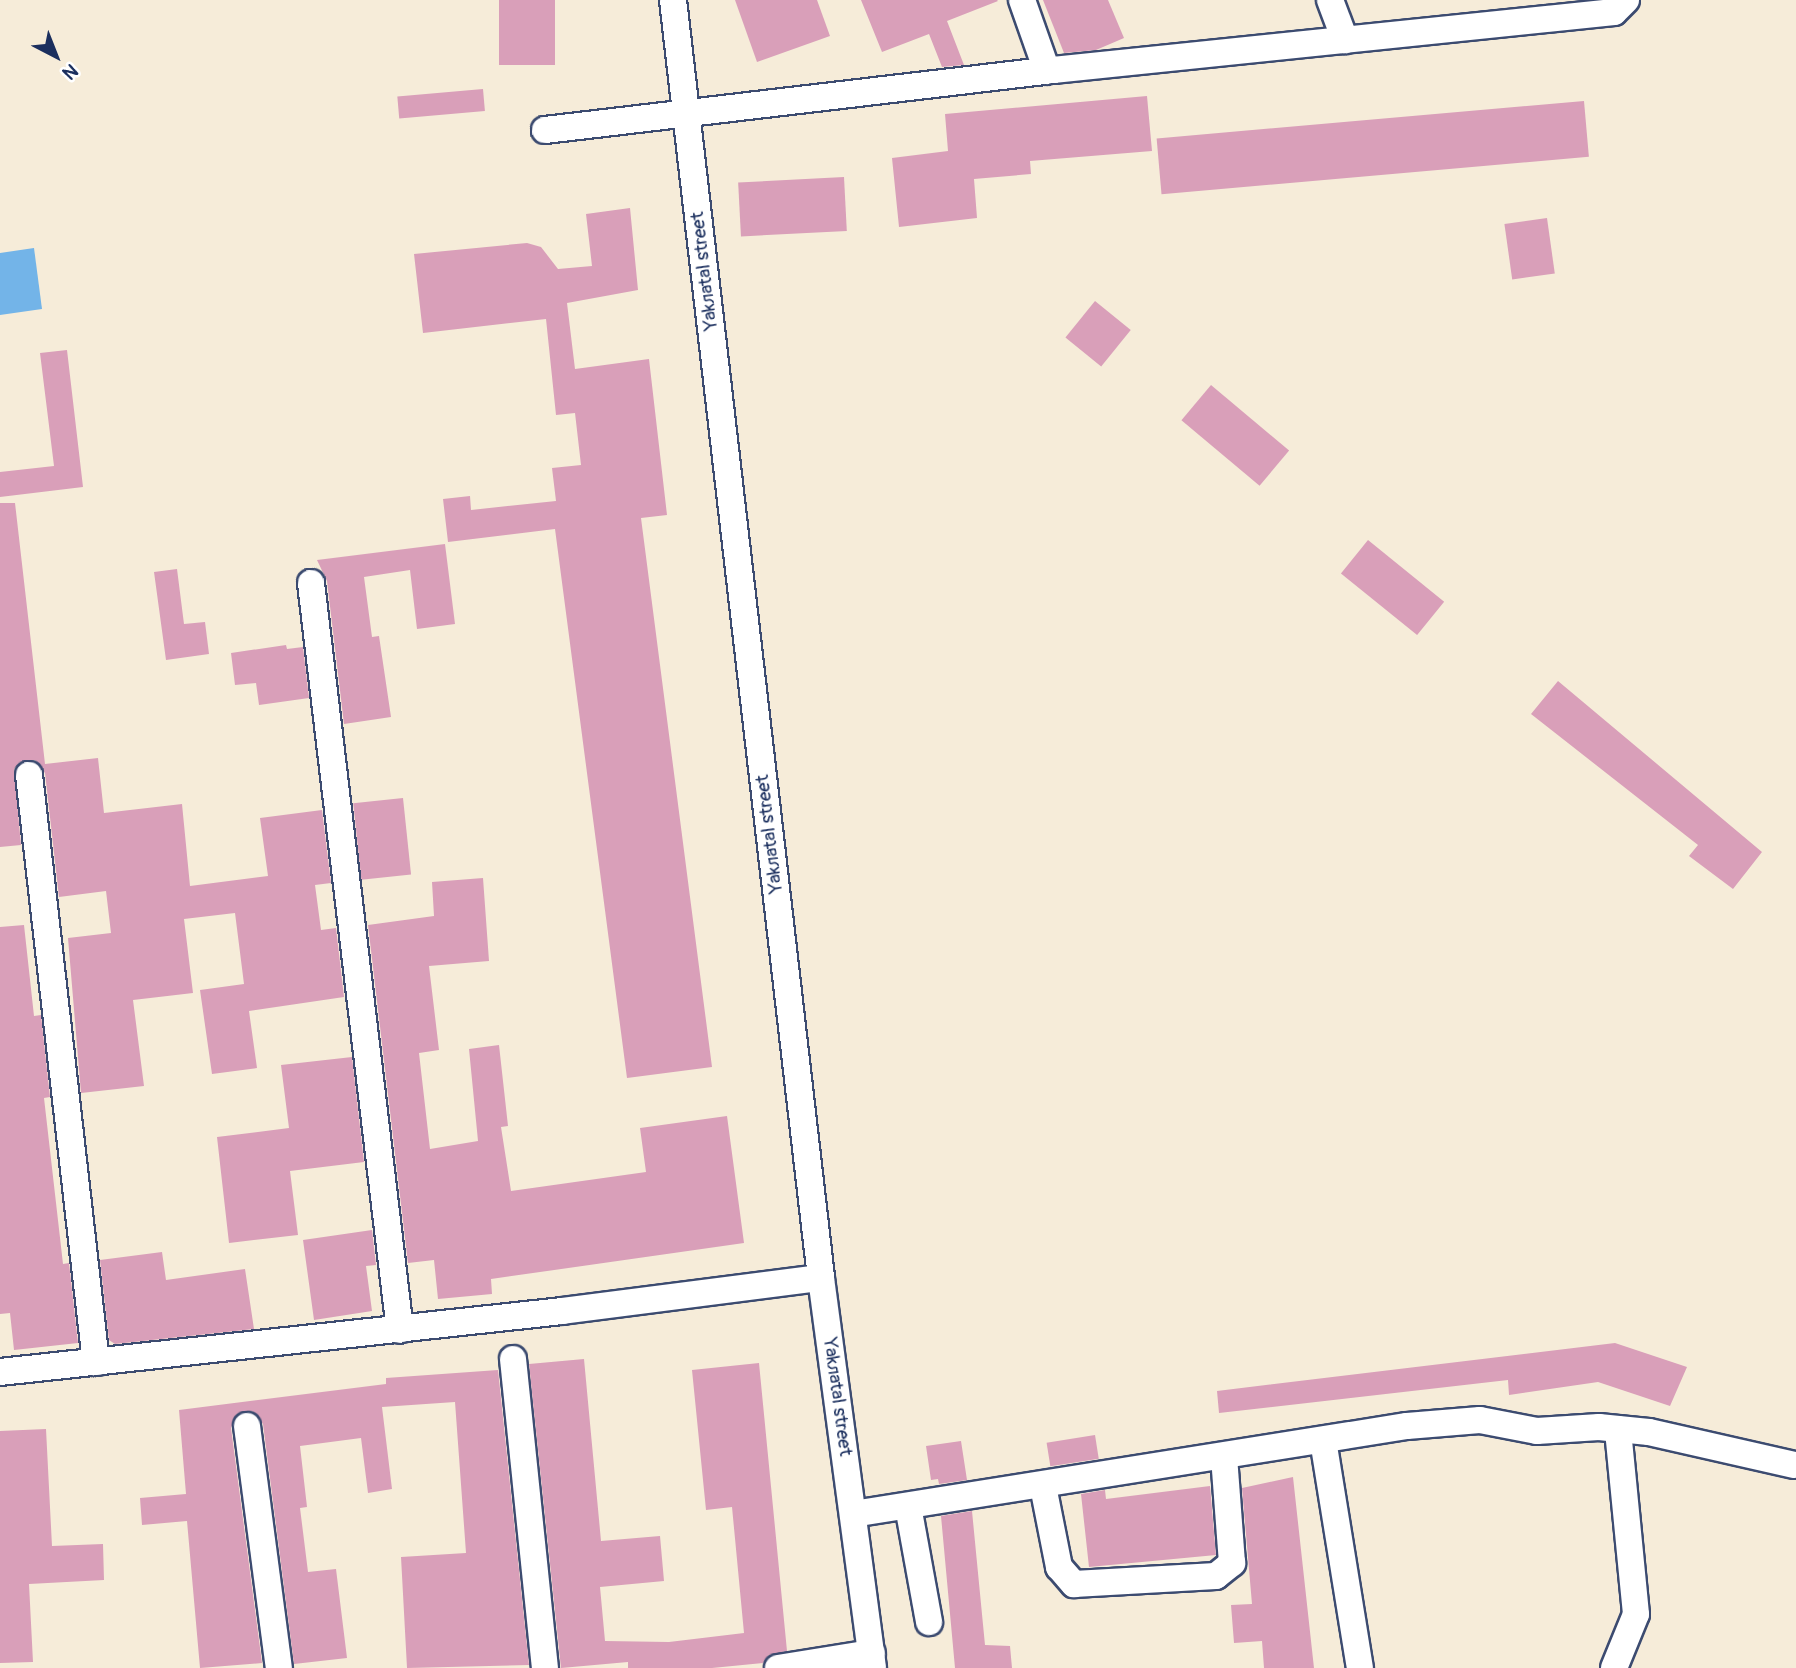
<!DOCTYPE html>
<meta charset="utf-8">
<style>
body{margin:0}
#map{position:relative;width:1796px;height:1668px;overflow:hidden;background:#f6ecd9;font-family:Pangolin,sans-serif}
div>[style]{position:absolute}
.water>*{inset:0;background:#73b4e8}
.building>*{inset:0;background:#d99fb9;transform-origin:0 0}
.roads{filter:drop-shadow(2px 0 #3c4b70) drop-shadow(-2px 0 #3c4b70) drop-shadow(0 2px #3c4b70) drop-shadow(0 -2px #3c4b70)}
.minor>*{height:26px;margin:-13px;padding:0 13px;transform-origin:13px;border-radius:13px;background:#fff}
span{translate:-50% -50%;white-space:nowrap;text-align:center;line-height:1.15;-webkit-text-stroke:5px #fff;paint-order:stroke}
.street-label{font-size:19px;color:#1b2f5e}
.north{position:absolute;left:21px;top:21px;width:70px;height:70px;-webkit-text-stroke:5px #fff;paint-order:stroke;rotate:138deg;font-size:19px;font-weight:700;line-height:28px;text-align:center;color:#1b2f5e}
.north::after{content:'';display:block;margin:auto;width:24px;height:32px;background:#1b2f5e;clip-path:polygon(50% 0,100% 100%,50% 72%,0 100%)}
</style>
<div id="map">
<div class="water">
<i style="clip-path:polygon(34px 248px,42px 309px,0 315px,0 253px)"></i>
</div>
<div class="building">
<i style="left:499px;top:0;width:56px;height:65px"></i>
<i style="clip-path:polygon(735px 0,817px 0,830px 36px,757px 62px)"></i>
<i style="clip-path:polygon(861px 0,997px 0,998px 1px,947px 21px,964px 65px,942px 67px,929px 34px,882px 52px)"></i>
<i style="clip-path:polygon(1043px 0,1108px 0,1124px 38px,1096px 50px,1064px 53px)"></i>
<i style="left:483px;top:89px;width:22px;height:86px;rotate:85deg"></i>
<i style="clip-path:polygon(1147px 96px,1152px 151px,1030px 161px,1031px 174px,974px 179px,977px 218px,899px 227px,892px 158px,948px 151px,945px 114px)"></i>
<i style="left:1584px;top:101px;width:56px;height:429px;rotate:85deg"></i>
<i style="left:844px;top:177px;width:54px;height:106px;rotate:87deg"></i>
<i style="clip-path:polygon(630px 208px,638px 290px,567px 303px,575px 369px,649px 359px,667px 515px,641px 518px,712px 1067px,627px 1078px,555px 529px,448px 542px,443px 499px,470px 496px,471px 510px,556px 501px,552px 468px,581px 465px,575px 413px,556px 415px,546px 319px,423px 333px,414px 254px,527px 243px,541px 247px,558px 269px,592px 266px,586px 214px)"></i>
<i style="left:1547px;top:218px;width:56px;height:43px;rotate:82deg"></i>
<i style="left:1095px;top:301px;width:46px;height:47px;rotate:39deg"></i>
<i style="clip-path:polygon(67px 350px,83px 487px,0 497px,0 472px,54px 466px,40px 353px)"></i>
<i style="left:1211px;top:385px;width:102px;height:46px;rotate:40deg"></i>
<i style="clip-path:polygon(0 503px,15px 503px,45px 764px,98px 758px,104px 813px,182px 804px,190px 886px,268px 876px,260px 818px,322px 810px,331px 883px,315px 885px,321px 930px,336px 928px,344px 997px,249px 1011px,257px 1068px,212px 1074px,200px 990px,244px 984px,235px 913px,184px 919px,193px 993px,133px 1000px,144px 1086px,81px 1093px,68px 938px,111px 933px,106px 891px,59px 897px,45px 773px,35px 760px,20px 762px,14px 769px,21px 845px,0 847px)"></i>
<i style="left:1368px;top:540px;width:98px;height:43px;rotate:39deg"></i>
<i style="clip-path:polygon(445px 544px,455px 624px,417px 629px,410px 570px,364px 577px,372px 637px,379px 636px,391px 717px,344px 724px,327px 581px,317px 560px)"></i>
<i style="clip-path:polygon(177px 569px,184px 624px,205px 622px,209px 654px,166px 660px,154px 572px)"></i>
<i style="clip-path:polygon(286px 645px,287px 649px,303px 647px,309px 698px,259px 705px,256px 683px,235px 685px,231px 653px)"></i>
<i style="clip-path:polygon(1558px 681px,1762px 852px,1733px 889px,1689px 856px,1698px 845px,1531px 714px)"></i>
<i style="left:403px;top:798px;width:77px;height:50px;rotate:84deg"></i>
<i style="clip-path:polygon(483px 878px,489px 961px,429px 966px,439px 1050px,419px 1053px,430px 1149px,478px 1141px,469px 1049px,499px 1045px,508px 1126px,501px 1127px,511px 1191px,646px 1172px,640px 1128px,727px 1116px,744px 1243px,491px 1279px,492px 1294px,438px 1299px,434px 1260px,408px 1263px,368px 925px,434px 916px,432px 882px)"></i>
<i style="clip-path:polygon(24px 925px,34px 1016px,41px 1015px,50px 1097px,44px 1098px,63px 1264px,69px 1263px,78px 1343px,14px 1350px,10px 1313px,0 1314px,0 927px)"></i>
<i style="clip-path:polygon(352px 1057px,364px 1162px,290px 1171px,298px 1235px,229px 1243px,217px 1137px,289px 1128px,281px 1065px)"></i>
<i style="clip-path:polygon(372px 1230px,376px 1265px,366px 1266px,372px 1311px,314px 1320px,303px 1240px)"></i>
<i style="clip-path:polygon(162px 1252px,166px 1280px,245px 1269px,254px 1329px,115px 1344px,109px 1340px,100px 1260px)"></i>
<i style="clip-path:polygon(1615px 1343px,1687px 1367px,1670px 1406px,1598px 1382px,1509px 1395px,1508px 1380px,1219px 1413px,1217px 1391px)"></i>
<i style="clip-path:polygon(584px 1359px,601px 1541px,660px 1536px,664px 1581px,600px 1587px,605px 1641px,669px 1642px,744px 1633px,732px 1507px,706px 1510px,692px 1370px,759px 1363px,787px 1651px,769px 1655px,763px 1663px,712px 1668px,628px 1668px,628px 1662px,561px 1668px,529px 1364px)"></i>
<i style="clip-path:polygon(498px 1370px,529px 1665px,407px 1668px,401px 1557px,466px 1553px,455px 1402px,382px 1407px,392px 1489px,368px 1493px,361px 1438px,300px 1446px,307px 1507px,300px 1508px,308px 1572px,336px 1569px,347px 1658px,294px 1664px,263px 1424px,252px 1411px,237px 1414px,231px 1428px,262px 1663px,200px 1668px,187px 1521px,142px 1525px,140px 1498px,186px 1494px,179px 1410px,386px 1384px,386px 1378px)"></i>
<i style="clip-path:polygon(46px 1429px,52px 1546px,103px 1544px,104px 1580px,29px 1584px,33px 1662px,0 1663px,0 1431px)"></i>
<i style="left:1095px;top:1435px;width:24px;height:49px;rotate:81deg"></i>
<i style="clip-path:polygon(961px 1441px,967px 1480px,939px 1484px,938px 1479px,931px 1480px,926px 1446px)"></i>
<i style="clip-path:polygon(1293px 1477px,1314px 1668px,1264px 1668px,1262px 1641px,1234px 1643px,1231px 1605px,1252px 1604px,1242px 1488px)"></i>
<i style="clip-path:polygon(1210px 1486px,1216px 1555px,1089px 1567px,1081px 1494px,1105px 1490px,1106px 1499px)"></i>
<i style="clip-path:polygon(972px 1511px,985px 1645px,1010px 1646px,1012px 1668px,955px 1668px,941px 1516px)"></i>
</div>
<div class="roads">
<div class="minor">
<i style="left:673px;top:0;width:1287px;rotate:83.39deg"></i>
<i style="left:821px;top:1278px;width:393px;rotate:82.4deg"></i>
<i style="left:1022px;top:0;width:75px;rotate:70.6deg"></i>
<i style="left:1330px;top:0;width:43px;rotate:69.4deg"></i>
<i style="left:545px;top:130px;width:512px;rotate:-6.74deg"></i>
<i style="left:1053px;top:70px;width:564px;rotate:-5.9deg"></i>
<i style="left:1614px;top:12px;width:17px;rotate:-45deg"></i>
<i style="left:311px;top:583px;width:752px;rotate:83.21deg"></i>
<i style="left:29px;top:775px;width:591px;rotate:83.49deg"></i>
<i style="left:513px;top:1359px;width:311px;rotate:84.1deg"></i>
<i style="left:0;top:1372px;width:565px;rotate:-6.19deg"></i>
<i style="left:562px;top:1311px;width:261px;rotate:-7.3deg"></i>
<i style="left:247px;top:1426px;width:244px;rotate:82.5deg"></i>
<i style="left:1323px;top:1440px;width:231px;rotate:80.8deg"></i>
<i style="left:1043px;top:1486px;width:83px;rotate:78.8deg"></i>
<i style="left:1059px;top:1567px;width:23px;rotate:49deg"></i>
<i style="left:1074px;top:1584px;width:142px;rotate:-3.2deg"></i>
<i style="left:1216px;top:1576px;width:21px;rotate:-39deg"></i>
<i style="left:1232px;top:1563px;width:107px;rotate:-94.3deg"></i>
<i style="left:908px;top:1506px;width:118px;rotate:79.7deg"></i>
<i style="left:853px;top:1514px;width:561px;rotate:-9.03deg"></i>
<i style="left:1407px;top:1426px;width:73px;rotate:-4.7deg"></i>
<i style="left:1480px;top:1420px;width:58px;rotate:10.9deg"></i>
<i style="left:1537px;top:1431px;width:62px;rotate:-3.7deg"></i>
<i style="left:1599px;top:1427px;width:50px;rotate:5.7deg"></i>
<i style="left:1649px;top:1432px;width:149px;rotate:12.8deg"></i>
<i style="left:778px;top:1668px;width:95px;rotate:-9.1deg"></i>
<i style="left:1614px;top:1668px;width:58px;rotate:-67.8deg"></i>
<i style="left:1636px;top:1614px;width:186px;rotate:-95.6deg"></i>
</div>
</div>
<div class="street-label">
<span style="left:705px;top:271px;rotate:-97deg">Yakлatal street</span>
<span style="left:770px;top:834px;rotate:-97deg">Yakлatal street</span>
<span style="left:837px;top:1397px;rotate:82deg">Yakлatal street</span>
</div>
<div class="north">N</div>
</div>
